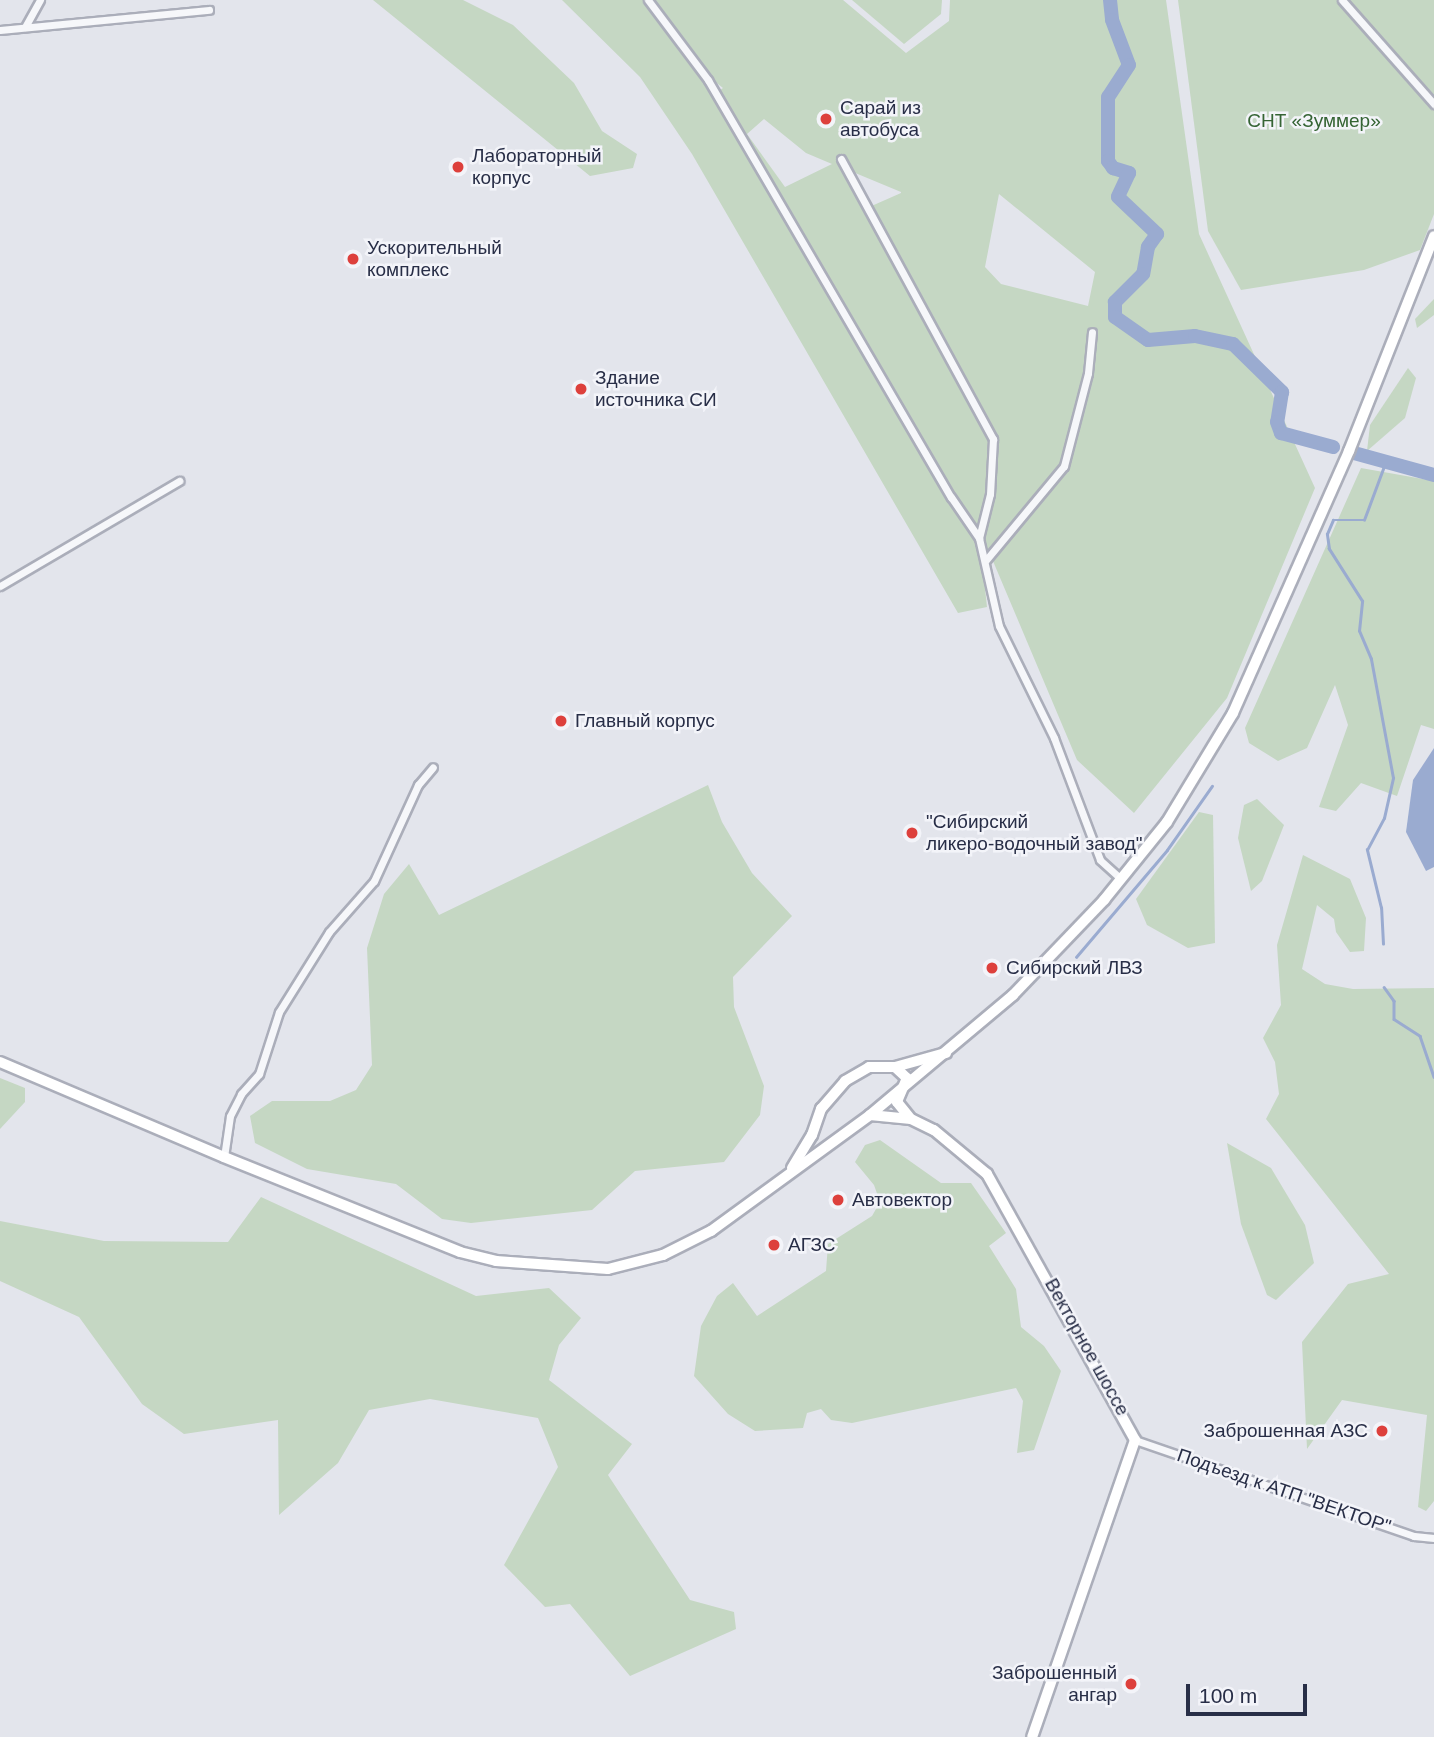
<!DOCTYPE html>
<meta charset="utf-8">
<style>
body{margin:0}
#map{position:relative;width:1434px;height:1737px;overflow:hidden;background:#e3e5ec;font-family:Helvetica,sans-serif}
div>[style]{position:absolute}
.green>*{inset:0;background:#c5d7c3}
.water>*{inset:0;background:#9aabd0}
.stream>*{height:2.5px;margin:-1.25px;padding:0 1.25px;transform-origin:1.25px;border-radius:1.25px;background:#9aabd0}
.river>*{height:14px;margin:-7px;padding:0 7px;transform-origin:7px;border-radius:7px;background:#9aabd0}
.roads{filter:drop-shadow(2px 0 #abaeba) drop-shadow(-2px 0 #abaeba) drop-shadow(0 2px #abaeba) drop-shadow(0 -2px #abaeba)}
.street>*{height:7px;margin:-3.5px;padding:0 3.5px;transform-origin:3.5px;border-radius:3.5px;background:#f6f7fa}
.secondary>*{height:10px;margin:-5px;padding:0 5px;transform-origin:5px;border-radius:5px;background:#fff}
.dots>*{width:19px;height:19px;translate:-50% -50%;box-sizing:border-box;border:4px solid #f3f4f9;border-radius:50%}
span{translate:-50% -50%;white-space:nowrap;text-align:center;line-height:1.15;-webkit-text-stroke:5px #f3f4f9;paint-order:stroke}
.poi-label{font-size:19px;color:#282e47}
.left{translate:0 -50%;text-align:left}
.right{translate:-100% -50%;text-align:right}
.park-label{font-size:19px;color:#356434}
.street-label{font-size:19px;color:#282e47}
.scale{position:absolute;left:1186px;top:1684px;width:121px;height:32px;box-sizing:border-box;border:4px solid #282e47;border-top:0;padding-left:9px;font-size:21px;line-height:24px;white-space:nowrap;color:#282e47;-webkit-text-stroke:5px #f3f4f9;paint-order:stroke}
</style>
<div id="map">
<div class="green">
<i style="clip-path:polygon(373px 0,463px 0,513px 25px,574px 83px,602px 131px,637px 154px,633px 168px,590px 176px)"></i>
<i style="clip-path:polygon(evenodd,562px 0,843px 0,906px 53px,949px 21px,950px 0,1166px 0,1199px 234px,1315px 488px,1227px 698px,1134px 813px,1077px 760px,990px 554px,982px 560px,987px 607px,958px 613px,692px 154px,640px 77px,562px 0,694px 65px,723px 88px,713px 95px,694px 65px,562px 0,764px 119px,806px 153px,832px 164px,785px 187px,747px 134px,764px 119px,562px 0,848px 170px,901px 192px,901px 193px,867px 208px,848px 170px,562px 0,999px 194px,1095px 272px,1088px 306px,1001px 284px,985px 267px,999px 194px)"></i>
<i style="clip-path:polygon(852px 0,942px 0,941px 14px,904px 44px)"></i>
<i style="clip-path:polygon(1178px 0,1434px 0,1434px 214px,1420px 250px,1364px 270px,1241px 290px,1208px 231px)"></i>
<i style="clip-path:polygon(1434px 299px,1434px 315px,1417px 328px,1415px 319px)"></i>
<i style="clip-path:polygon(1408px 368px,1416px 378px,1405px 418px,1367px 451px,1370px 425px)"></i>
<i style="clip-path:polygon(1361px 468px,1434px 481px,1434px 729px,1421px 725px,1397px 796px,1361px 783px,1336px 811px,1319px 807px,1348px 725px,1335px 685px,1307px 748px,1278px 761px,1249px 743px,1245px 728px)"></i>
<i style="clip-path:polygon(708px 785px,722px 822px,752px 873px,792px 916px,733px 977px,734px 1007px,764px 1086px,760px 1115px,724px 1162px,635px 1171px,592px 1210px,471px 1223px,442px 1219px,396px 1184px,307px 1169px,255px 1143px,250px 1116px,272px 1101px,330px 1101px,356px 1090px,372px 1065px,367px 948px,384px 894px,409px 864px,439px 915px)"></i>
<i style="clip-path:polygon(1257px 799px,1284px 825px,1262px 881px,1251px 891px,1238px 838px,1244px 805px)"></i>
<i style="clip-path:polygon(1199px 812px,1213px 815px,1215px 943px,1188px 948px,1147px 925px,1136px 899px)"></i>
<i style="clip-path:polygon(1303px 855px,1350px 879px,1366px 918px,1364px 951px,1350px 952px,1336px 932px,1334px 919px,1317px 905px,1302px 969px,1325px 984px,1353px 989px,1434px 988px,1434px 1501px,1426px 1511px,1418px 1507px,1427px 1415px,1342px 1400px,1307px 1449px,1302px 1342px,1348px 1284px,1389px 1274px,1266px 1119px,1279px 1094px,1275px 1062px,1263px 1038px,1281px 1005px,1277px 945px)"></i>
<i style="clip-path:polygon(0 1078px,25px 1088px,25px 1102px,0 1129px)"></i>
<i style="clip-path:polygon(880px 1140px,941px 1183px,971px 1183px,1006px 1233px,989px 1246px,1016px 1289px,1021px 1327px,1044px 1346px,1061px 1371px,1034px 1450px,1017px 1453px,1023px 1401px,1016px 1388px,852px 1423px,831px 1420px,821px 1409px,807px 1413px,803px 1428px,755px 1431px,728px 1414px,694px 1376px,701px 1326px,717px 1296px,733px 1283px,757px 1316px,826px 1271px,828px 1244px,872px 1216px,880px 1202px,874px 1185px,855px 1162px,865px 1145px)"></i>
<i style="clip-path:polygon(1227px 1143px,1271px 1168px,1305px 1225px,1314px 1263px,1276px 1300px,1267px 1295px,1241px 1224px)"></i>
<i style="clip-path:polygon(261px 1197px,476px 1296px,549px 1288px,581px 1318px,559px 1345px,549px 1380px,632px 1444px,608px 1475px,690px 1600px,734px 1612px,736px 1629px,630px 1676px,570px 1604px,545px 1607px,504px 1565px,558px 1467px,538px 1418px,430px 1399px,369px 1410px,338px 1463px,279px 1515px,278px 1420px,184px 1434px,142px 1404px,79px 1317px,0 1281px,0 1221px,104px 1241px,228px 1242px)"></i>
</div>
<div class="water">
<i style="clip-path:polygon(1434px 748px,1434px 867px,1426px 871px,1406px 832px,1413px 780px)"></i>
</div>
<div class="stream">
<i style="left:1383px;top:944px;width:36px;rotate:-93deg"></i>
<i style="left:1381px;top:908px;width:60px;rotate:-103.6deg"></i>
<i style="left:1367px;top:850px;width:36px;rotate:-62deg"></i>
<i style="left:1384px;top:818px;width:41px;rotate:-77.3deg"></i>
<i style="left:1393px;top:778px;width:121px;rotate:-100.5deg"></i>
<i style="left:1371px;top:659px;width:30px;rotate:-113deg"></i>
<i style="left:1359px;top:631px;width:30px;rotate:-84deg"></i>
<i style="left:1362px;top:601px;width:62px;rotate:-122.4deg"></i>
<i style="left:1329px;top:549px;width:15px;rotate:-98deg"></i>
<i style="left:1327px;top:534px;width:15px;rotate:-67deg"></i>
<i style="left:1333px;top:520px;width:31px"></i>
<i style="left:1364px;top:520px;width:63px;rotate:-69.6deg"></i>
<i style="left:1076px;top:957px;width:140px;rotate:-49.6deg"></i>
<i style="left:1167px;top:850px;width:78px;rotate:-54.9deg"></i>
<i style="left:1384px;top:987px;width:17px;rotate:54deg"></i>
<i style="left:1394px;top:1001px;width:18px;rotate:90deg"></i>
<i style="left:1394px;top:1019px;width:31px;rotate:33deg"></i>
<i style="left:1420px;top:1036px;width:43px;rotate:71.1deg"></i>
</div>
<div class="river">
<i style="left:1110px;top:0;width:20px;rotate:84deg"></i>
<i style="left:1112px;top:20px;width:48px;rotate:69.3deg"></i>
<i style="left:1129px;top:65px;width:38px;rotate:123deg"></i>
<i style="left:1108px;top:97px;width:64px;rotate:90deg"></i>
<i style="left:1108px;top:161px;width:9px;rotate:54deg"></i>
<i style="left:1113px;top:168px;width:17px;rotate:17deg"></i>
<i style="left:1129px;top:173px;width:26px;rotate:115deg"></i>
<i style="left:1118px;top:197px;width:54px;rotate:43.5deg"></i>
<i style="left:1157px;top:234px;width:16px;rotate:125deg"></i>
<i style="left:1148px;top:247px;width:27px;rotate:100deg"></i>
<i style="left:1143px;top:274px;width:40px;rotate:135deg"></i>
<i style="left:1115px;top:302px;width:15px;rotate:90deg"></i>
<i style="left:1115px;top:317px;width:40px;rotate:34.9deg"></i>
<i style="left:1148px;top:340px;width:47px;rotate:-4.9deg"></i>
<i style="left:1195px;top:336px;width:39px;rotate:12deg"></i>
<i style="left:1233px;top:344px;width:69px;rotate:44.4deg"></i>
<i style="left:1282px;top:392px;width:30px;rotate:99deg"></i>
<i style="left:1277px;top:422px;width:12px;rotate:70deg"></i>
<i style="left:1281px;top:433px;width:54px;rotate:15.1deg"></i>
<i style="left:1354px;top:453px;width:83px;rotate:15.4deg"></i>
</div>
<div class="roads">
<div class="street">
<i style="left:648px;top:0;width:100px;rotate:53.1deg"></i>
<i style="left:708px;top:80px;width:483px;rotate:59.8deg"></i>
<i style="left:951px;top:497px;width:50px;rotate:55.7deg"></i>
<i style="left:979px;top:538px;width:90px;rotate:77.2deg"></i>
<i style="left:999px;top:626px;width:125px;rotate:63.8deg"></i>
<i style="left:1054px;top:738px;width:130px;rotate:69.3deg"></i>
<i style="left:1100px;top:860px;width:28px;rotate:42deg"></i>
<i style="left:1342px;top:0;width:139px;rotate:48.5deg"></i>
<i style="left:25px;top:27px;width:31px;rotate:-61deg"></i>
<i style="left:0;top:30px;width:210px;rotate:-5.5deg"></i>
<i style="left:841px;top:159px;width:319px;rotate:61.5deg"></i>
<i style="left:993px;top:439px;width:55px;rotate:93.1deg"></i>
<i style="left:990px;top:494px;width:45px;rotate:104deg"></i>
<i style="left:986px;top:560px;width:122px;rotate:-50.3deg"></i>
<i style="left:1064px;top:466px;width:96px;rotate:-75.5deg"></i>
<i style="left:1088px;top:373px;width:41px;rotate:-84.4deg"></i>
<i style="left:0;top:586px;width:208px;rotate:-30.4deg"></i>
<i style="left:224px;top:1157px;width:41px;rotate:-81.7deg"></i>
<i style="left:230px;top:1116px;width:25px;rotate:-63deg"></i>
<i style="left:241px;top:1094px;width:27px;rotate:-48deg"></i>
<i style="left:259px;top:1074px;width:65px;rotate:-72.1deg"></i>
<i style="left:279px;top:1012px;width:94px;rotate:-58deg"></i>
<i style="left:329px;top:932px;width:68px;rotate:-48.6deg"></i>
<i style="left:374px;top:881px;width:106px;rotate:-65.4deg"></i>
<i style="left:418px;top:785px;width:23px;rotate:-50deg"></i>
<i style="left:1135px;top:1440px;width:295px;rotate:19deg"></i>
<i style="left:1414px;top:1536px;width:20px;rotate:6deg"></i>
</div>
<div class="secondary">
<i style="left:0;top:1062px;width:243px;rotate:23deg"></i>
<i style="left:224px;top:1157px;width:254px;rotate:21.9deg"></i>
<i style="left:460px;top:1252px;width:37px;rotate:14deg"></i>
<i style="left:496px;top:1261px;width:112px;rotate:4.1deg"></i>
<i style="left:608px;top:1269px;width:57px;rotate:-14.3deg"></i>
<i style="left:663px;top:1255px;width:54px;rotate:-26.6deg"></i>
<i style="left:711px;top:1231px;width:197px;rotate:-36.1deg"></i>
<i style="left:870px;top:1115px;width:187px;rotate:-40deg"></i>
<i style="left:1013px;top:995px;width:132px;rotate:-46.2deg"></i>
<i style="left:1104px;top:900px;width:100px;rotate:-51.1deg"></i>
<i style="left:1167px;top:822px;width:127px;rotate:-58.8deg"></i>
<i style="left:1233px;top:713px;width:287px;rotate:-66.1deg"></i>
<i style="left:1349px;top:451px;width:231px;rotate:-68.4deg"></i>
<i style="left:895px;top:1067px;width:16px;rotate:43deg"></i>
<i style="left:907px;top:1078px;width:26px;rotate:113deg"></i>
<i style="left:897px;top:1102px;width:19px;rotate:51deg"></i>
<i style="left:870px;top:1115px;width:41px;rotate:5.6deg"></i>
<i style="left:911px;top:1119px;width:25px;rotate:26deg"></i>
<i style="left:934px;top:1130px;width:69px;rotate:39.7deg"></i>
<i style="left:987px;top:1174px;width:304px;rotate:60.9deg"></i>
<i style="left:1135px;top:1440px;width:314px;rotate:109.1deg"></i>
<i style="left:792px;top:1168px;width:39px;rotate:-59deg"></i>
<i style="left:812px;top:1135px;width:28px;rotate:-71deg"></i>
<i style="left:821px;top:1109px;width:37px;rotate:-49deg"></i>
<i style="left:845px;top:1081px;width:28px;rotate:-30deg"></i>
<i style="left:869px;top:1067px;width:26px"></i>
<i style="left:895px;top:1067px;width:53px;rotate:-15.4deg"></i>
</div>
</div>
<div class="dots">
<i style="left:826px;top:119px;background:#dd403c"></i>
<i style="left:458px;top:167px;background:#dd403c"></i>
<i style="left:353px;top:259px;background:#dd403c"></i>
<i style="left:581px;top:389px;background:#dd403c"></i>
<i style="left:561px;top:721px;background:#dd403c"></i>
<i style="left:912px;top:833px;background:#dd403c"></i>
<i style="left:992px;top:968px;background:#dd403c"></i>
<i style="left:838px;top:1200px;background:#dd403c"></i>
<i style="left:774px;top:1245px;background:#dd403c"></i>
<i style="left:1382px;top:1431px;background:#dd403c"></i>
<i style="left:1131px;top:1684px;background:#dd403c"></i>
</div>
<div class="poi-label">
<span class="left" style="left:840px;top:119px">Сарай из<br>автобуса</span>
<span class="left" style="left:472px;top:167px">Лабораторный<br>корпус</span>
<span class="left" style="left:367px;top:259px">Ускорительный<br>комплекс</span>
<span class="left" style="left:595px;top:389px">Здание<br>источника СИ</span>
<span class="left" style="left:575px;top:721px">Главный корпус</span>
<span class="left" style="left:926px;top:833px">"Сибирский<br>ликеро-водочный завод"</span>
<span class="left" style="left:1006px;top:968px">Сибирский ЛВЗ</span>
<span class="left" style="left:852px;top:1200px">Автовектор</span>
<span class="left" style="left:788px;top:1245px">АГЗС</span>
<span class="right" style="left:1368px;top:1431px">Заброшенная АЗС</span>
<span class="right" style="left:1117px;top:1684px">Заброшенный<br>ангар</span>
</div>
<div class="park-label">
<span style="left:1314px;top:121px">СНТ «Зуммер»</span>
</div>
<div class="street-label">
<span style="left:1087px;top:1347px;rotate:61deg">Векторное шоссе</span>
<span style="left:1284px;top:1491px;rotate:19deg">Подъезд к АТП "ВЕКТОР"</span>
</div>
<div class="scale">100 m</div>
</div>
